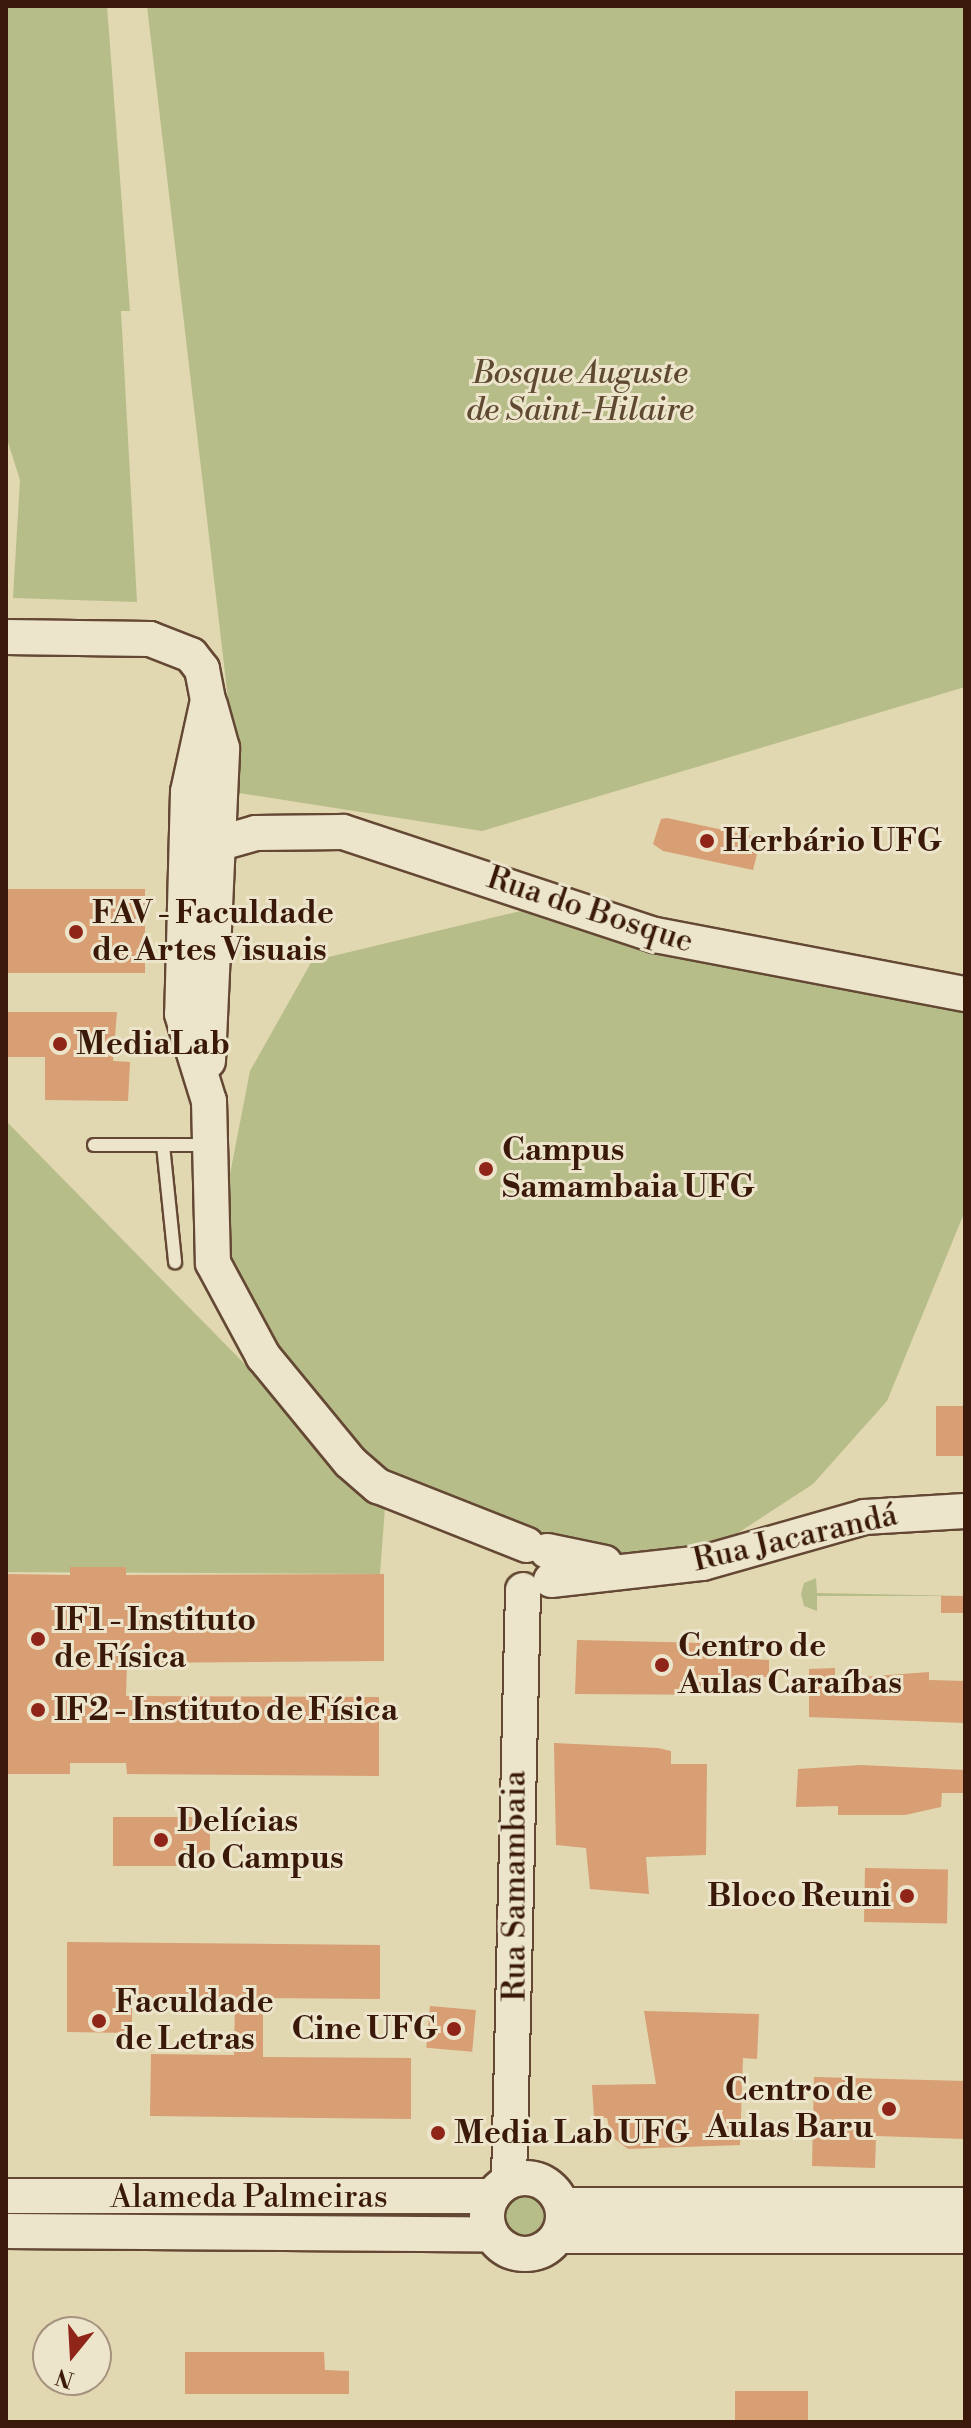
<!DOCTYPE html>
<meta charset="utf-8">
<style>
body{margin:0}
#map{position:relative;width:971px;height:2428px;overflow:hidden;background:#e1d7b0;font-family:"Libre Bodoni",serif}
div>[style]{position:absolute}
.green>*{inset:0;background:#b6bd89}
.round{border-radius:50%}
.building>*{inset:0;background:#d89e74;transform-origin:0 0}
.roads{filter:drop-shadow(2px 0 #644834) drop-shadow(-2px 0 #644834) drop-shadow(0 2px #644834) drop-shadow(0 -2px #644834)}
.lane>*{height:12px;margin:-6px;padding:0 6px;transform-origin:6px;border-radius:6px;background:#ece5cc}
.secondary>*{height:34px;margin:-17px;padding:0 17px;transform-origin:17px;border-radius:17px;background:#ece5cc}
.secondary>.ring{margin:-17px;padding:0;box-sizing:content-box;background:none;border:34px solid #ece5cc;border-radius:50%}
.dots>*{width:22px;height:22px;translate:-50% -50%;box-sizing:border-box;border:4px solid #ece5cc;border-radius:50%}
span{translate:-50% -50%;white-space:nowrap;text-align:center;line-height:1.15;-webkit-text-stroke:6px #ece5cc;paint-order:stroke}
.park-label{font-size:32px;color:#5f4a31;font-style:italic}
.poi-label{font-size:32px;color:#3a190b;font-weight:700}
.left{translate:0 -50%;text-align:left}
.right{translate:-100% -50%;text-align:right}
.street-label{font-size:32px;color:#3a190b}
.frame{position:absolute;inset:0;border:8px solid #3a190b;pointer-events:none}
.north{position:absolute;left:32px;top:2316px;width:80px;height:80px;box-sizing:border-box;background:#ece5cc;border:2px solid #a5937f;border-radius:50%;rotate:198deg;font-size:22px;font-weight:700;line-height:32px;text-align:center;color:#3a190b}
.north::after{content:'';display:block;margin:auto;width:28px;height:36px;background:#8f2418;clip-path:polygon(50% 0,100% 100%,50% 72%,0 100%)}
</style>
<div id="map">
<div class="green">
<i style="clip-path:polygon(6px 6px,107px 6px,130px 311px,121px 311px,137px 602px,13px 598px,20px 480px,6px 436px)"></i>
<i style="clip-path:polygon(147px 6px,965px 6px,965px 687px,482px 831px,239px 793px)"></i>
<i style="clip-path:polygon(525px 910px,656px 949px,965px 1009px,965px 1211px,887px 1401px,813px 1484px,715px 1548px,603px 1559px,498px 1517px,390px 1490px,236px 1306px,224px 1205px,250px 1071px,312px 961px)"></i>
<i style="clip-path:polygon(6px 1121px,385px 1507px,380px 1574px,6px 1572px)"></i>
<i style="clip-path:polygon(816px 1578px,817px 1593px,965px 1596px,817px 1596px,817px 1611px,804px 1606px,801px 1594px,804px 1583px)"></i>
<i class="round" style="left:500px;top:2195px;width:44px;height:44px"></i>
</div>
<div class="building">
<i style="clip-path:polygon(667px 818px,761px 838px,753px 870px,663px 851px,653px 844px,661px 819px)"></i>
<i style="left:6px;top:889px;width:139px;height:84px"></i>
<i style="clip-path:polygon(6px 1012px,117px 1012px,113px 1061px,130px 1062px,128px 1101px,45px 1100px,45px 1057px,6px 1057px)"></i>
<i style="left:965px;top:1406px;width:50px;height:29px;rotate:90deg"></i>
<i style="clip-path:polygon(70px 1567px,126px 1567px,126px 1575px,384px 1574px,384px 1661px,127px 1663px,126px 1696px,379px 1697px,379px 1776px,127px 1774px,126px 1763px,70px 1763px,70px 1774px,6px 1774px,6px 1574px,70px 1575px)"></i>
<i style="left:965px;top:1596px;width:17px;height:24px;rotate:90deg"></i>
<i style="clip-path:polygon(577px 1640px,749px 1644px,749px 1659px,769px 1660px,769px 1677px,749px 1676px,749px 1695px,575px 1694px)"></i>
<i style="clip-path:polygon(835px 1668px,835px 1679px,929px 1672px,929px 1680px,965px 1681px,965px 1723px,809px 1717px,809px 1669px)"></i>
<i style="clip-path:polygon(554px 1743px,658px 1748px,671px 1751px,671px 1764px,707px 1764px,706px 1855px,646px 1857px,649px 1894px,590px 1889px,586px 1848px,556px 1845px)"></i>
<i style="clip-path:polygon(861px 1765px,965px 1770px,965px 1793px,942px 1793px,941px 1807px,905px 1815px,838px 1815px,838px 1806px,796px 1807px,798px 1769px)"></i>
<i style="left:113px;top:1817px;width:97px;height:49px"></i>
<i style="left:865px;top:1868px;width:83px;height:54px;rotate:1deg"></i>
<i style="clip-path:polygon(67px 1942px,380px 1945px,380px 1999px,263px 1998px,263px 2057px,411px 2058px,411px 2119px,150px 2116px,151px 2054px,234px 2055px,235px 2003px,132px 2001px,132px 2033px,67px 2032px)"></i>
<i style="left:430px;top:2006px;width:46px;height:42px;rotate:5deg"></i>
<i style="clip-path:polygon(644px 2011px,759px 2014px,757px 2059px,743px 2058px,740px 2145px,628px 2149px,611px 2136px,607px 2118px,594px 2117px,592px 2085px,656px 2084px)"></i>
<i style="clip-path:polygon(814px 2077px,965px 2081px,965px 2139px,876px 2136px,875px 2168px,812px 2166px)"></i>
<i style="clip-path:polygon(185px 2352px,324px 2352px,325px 2370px,349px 2371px,349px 2394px,185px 2394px)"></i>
<i style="left:808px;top:2391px;width:31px;height:73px;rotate:90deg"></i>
</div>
<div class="roads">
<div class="lane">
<i style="left:94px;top:1145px;width:113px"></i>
<i style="left:163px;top:1145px;width:118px;rotate:84.1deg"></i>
</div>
<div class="secondary">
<i style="left:6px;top:637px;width:144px;rotate:0.8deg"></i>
<i style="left:150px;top:639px;width:44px;rotate:21.3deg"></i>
<i style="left:191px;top:655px;width:18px;rotate:52deg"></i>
<i style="left:202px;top:669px;width:32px;rotate:79deg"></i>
<i style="left:208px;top:700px;width:94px;rotate:102.3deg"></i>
<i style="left:188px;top:792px;width:222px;rotate:91.5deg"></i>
<i style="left:182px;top:1014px;width:91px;rotate:72.8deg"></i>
<i style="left:209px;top:1101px;width:162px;rotate:88.6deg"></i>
<i style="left:213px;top:1263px;width:106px;rotate:61.7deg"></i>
<i style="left:263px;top:1356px;width:137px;rotate:50.6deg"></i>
<i style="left:350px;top:1462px;width:37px;rotate:41deg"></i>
<i style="left:378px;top:1486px;width:160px;rotate:21.6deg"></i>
<i style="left:189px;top:852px;width:70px;rotate:-15.8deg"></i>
<i style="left:256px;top:833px;width:87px;rotate:-0.7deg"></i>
<i style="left:343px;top:832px;width:329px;rotate:18.3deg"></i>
<i style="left:655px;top:935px;width:316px;rotate:10.8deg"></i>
<i style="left:208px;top:1061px;width:313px;rotate:-87.4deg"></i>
<i style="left:222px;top:748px;width:45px;rotate:-105.6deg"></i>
<i style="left:547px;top:1551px;width:59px;rotate:11.7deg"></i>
<i style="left:551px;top:1580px;width:153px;rotate:-6.4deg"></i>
<i style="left:703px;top:1563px;width:167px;rotate:-15.9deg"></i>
<i style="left:864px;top:1517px;width:101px;rotate:-3.4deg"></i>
<i class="ring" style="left:487px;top:2178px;width:42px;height:42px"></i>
<i style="left:509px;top:2181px;width:591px;rotate:-88.64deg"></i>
<i style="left:6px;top:2196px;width:486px"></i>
<i style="left:562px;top:2205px;width:403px"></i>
<i style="left:6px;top:2231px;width:485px;rotate:0.4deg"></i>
<i style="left:558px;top:2236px;width:407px"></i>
</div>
</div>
<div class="dots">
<i style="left:707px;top:841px;background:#8f2418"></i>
<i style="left:76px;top:932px;background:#8f2418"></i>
<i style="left:60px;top:1044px;background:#8f2418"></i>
<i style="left:486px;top:1169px;background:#8f2418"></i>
<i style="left:38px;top:1639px;background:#8f2418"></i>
<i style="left:662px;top:1665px;background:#8f2418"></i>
<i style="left:38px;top:1710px;background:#8f2418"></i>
<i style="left:161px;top:1840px;background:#8f2418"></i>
<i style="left:907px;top:1896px;background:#8f2418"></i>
<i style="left:99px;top:2021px;background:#8f2418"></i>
<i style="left:454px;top:2029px;background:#8f2418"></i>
<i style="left:889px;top:2109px;background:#8f2418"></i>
<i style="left:438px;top:2133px;background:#8f2418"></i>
</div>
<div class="park-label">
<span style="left:580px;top:392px">Bosque Auguste<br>de Saint-Hilaire</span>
</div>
<div class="poi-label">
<span class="left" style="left:723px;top:841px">Herbário UFG</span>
<span class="left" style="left:92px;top:932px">FAV - Faculdade<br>de Artes Visuais</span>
<span class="left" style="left:76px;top:1044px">MediaLab</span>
<span class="left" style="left:502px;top:1169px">Campus<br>Samambaia UFG</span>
<span class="left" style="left:54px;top:1639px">IF1 - Instituto<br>de Física</span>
<span class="left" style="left:678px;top:1665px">Centro de<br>Aulas Caraíbas</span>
<span class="left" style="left:54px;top:1710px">IF2 - Instituto de Física</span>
<span class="left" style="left:177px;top:1840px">Delícias<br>do Campus</span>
<span class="right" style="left:891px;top:1896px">Bloco Reuni</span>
<span class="left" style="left:115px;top:2021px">Faculdade<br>de Letras</span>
<span class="right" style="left:438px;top:2029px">Cine UFG</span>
<span class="right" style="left:873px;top:2109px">Centro de<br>Aulas Baru</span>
<span class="left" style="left:454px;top:2133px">Media Lab UFG</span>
</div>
<div class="street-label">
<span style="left:590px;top:910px;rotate:18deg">Rua do Bosque</span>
<span style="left:795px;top:1538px;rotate:-13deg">Rua Jacarandá</span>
<span style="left:515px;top:1886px;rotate:-90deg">Rua Samambaia</span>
<span style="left:249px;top:2197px">Alameda Palmeiras</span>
</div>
<div class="frame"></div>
<div class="north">N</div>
</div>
